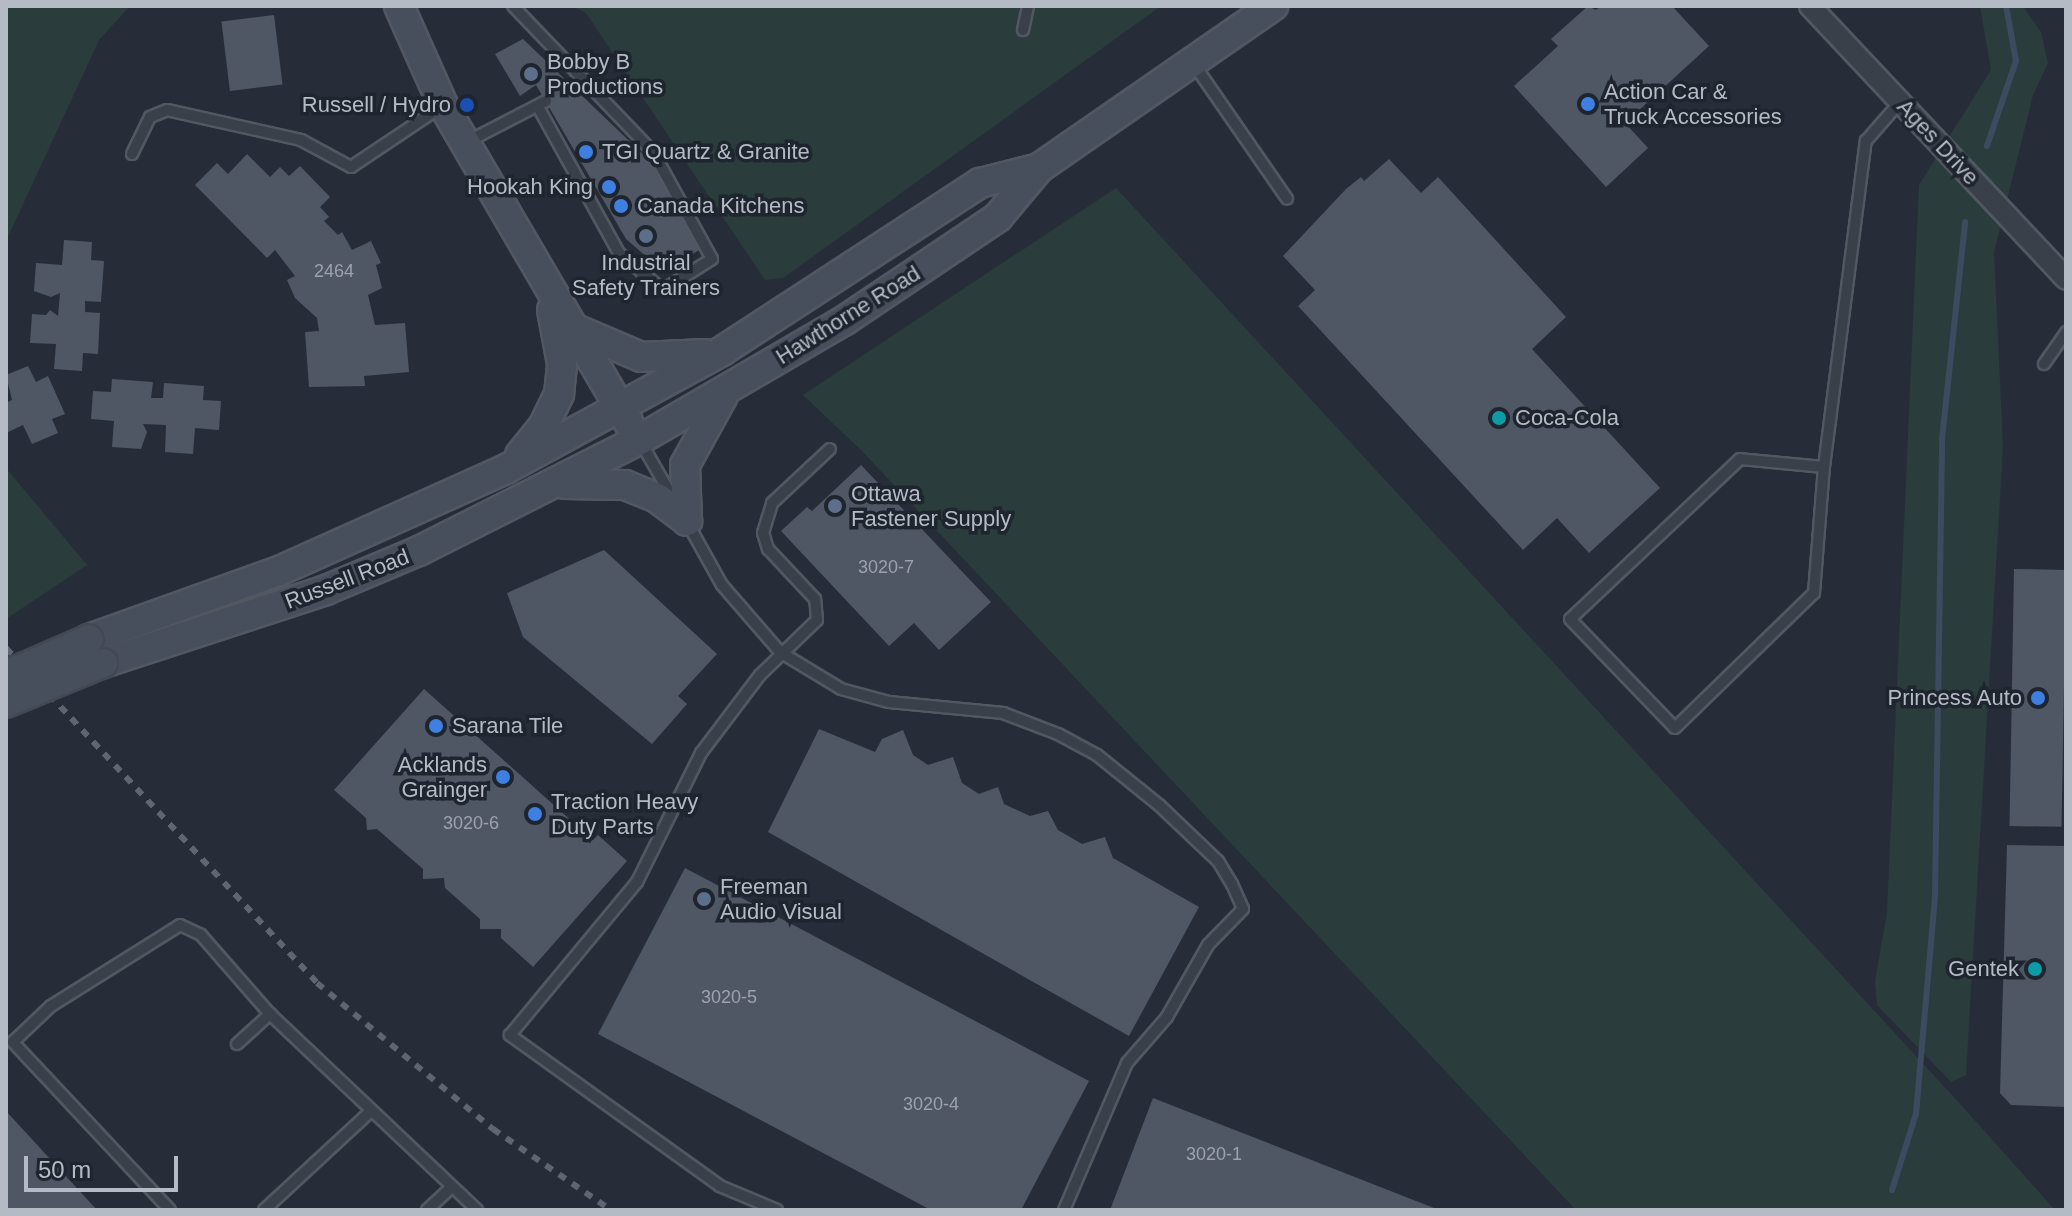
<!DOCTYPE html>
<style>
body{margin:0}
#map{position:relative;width:2072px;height:1216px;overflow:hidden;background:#262d39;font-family:Arial,sans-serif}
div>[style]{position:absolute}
.green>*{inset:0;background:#2b3c3d}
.stream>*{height:6px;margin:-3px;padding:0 3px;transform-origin:3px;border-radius:3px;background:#3d4b60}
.building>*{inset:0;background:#4f5765;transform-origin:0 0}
.roads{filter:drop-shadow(2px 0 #525862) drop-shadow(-2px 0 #525862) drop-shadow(0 2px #525862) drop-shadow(0 -2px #525862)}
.lane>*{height:10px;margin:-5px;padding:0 5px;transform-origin:5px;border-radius:5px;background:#39404a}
.street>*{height:20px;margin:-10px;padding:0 10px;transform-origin:10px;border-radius:10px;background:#39404a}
.secondary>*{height:28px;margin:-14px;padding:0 14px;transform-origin:14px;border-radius:14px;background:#484f5c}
.rail>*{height:6px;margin-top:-3px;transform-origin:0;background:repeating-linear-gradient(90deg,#5e6672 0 8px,transparent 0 16px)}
.bridges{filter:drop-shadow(2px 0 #434953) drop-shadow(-2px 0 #434953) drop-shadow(0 2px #434953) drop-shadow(0 -2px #434953)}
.secondary-bridge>*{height:28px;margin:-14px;padding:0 14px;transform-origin:14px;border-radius:14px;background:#484f5c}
.dots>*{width:22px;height:22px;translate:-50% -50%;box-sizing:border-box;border:4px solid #1f252f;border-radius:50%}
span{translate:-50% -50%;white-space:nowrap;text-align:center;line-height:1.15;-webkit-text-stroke:7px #1f252f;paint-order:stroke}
.number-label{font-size:18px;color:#9ca2ad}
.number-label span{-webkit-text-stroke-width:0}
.poi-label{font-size:22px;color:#b5bbc5}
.left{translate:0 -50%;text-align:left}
.right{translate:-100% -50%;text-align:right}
.street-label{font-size:22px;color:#b5bbc5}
.frame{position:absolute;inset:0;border:8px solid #b5bbc5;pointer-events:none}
.scale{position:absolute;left:24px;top:1156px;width:154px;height:36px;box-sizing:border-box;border:4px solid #b5bbc5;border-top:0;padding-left:10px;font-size:24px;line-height:28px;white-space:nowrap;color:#b5bbc5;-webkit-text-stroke:6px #1f252f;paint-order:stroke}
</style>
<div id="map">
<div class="green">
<i style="clip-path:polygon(6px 6px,130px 6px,99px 40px,6px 241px)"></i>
<i style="clip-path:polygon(572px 6px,1161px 6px,783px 278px,765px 280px,586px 13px)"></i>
<i style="clip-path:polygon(1980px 6px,2023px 6px,2041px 32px,2048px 63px,2033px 95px,1994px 252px,2003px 446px,1966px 1075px,1951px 1082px,1877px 1005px,1875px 981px,1887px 913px,1919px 185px,1991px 70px)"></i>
<i style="clip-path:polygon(1116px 188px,1962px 1106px,2055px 1210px,1576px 1210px,862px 451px,803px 395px)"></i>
<i style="clip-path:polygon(6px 468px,87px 565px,6px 619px)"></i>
</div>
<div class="stream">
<i style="left:1987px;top:146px;width:90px;rotate:-71.2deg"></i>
<i style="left:2016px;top:61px;width:56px;rotate:-100.3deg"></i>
<i style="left:1892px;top:1190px;width:80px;rotate:-72.5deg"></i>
<i style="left:1916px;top:1114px;width:220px;rotate:-85deg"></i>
<i style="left:1935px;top:895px;width:456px;rotate:-89.1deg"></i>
<i style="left:1942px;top:439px;width:218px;rotate:-83.9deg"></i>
</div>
<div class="building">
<i style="clip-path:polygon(1588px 6px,1596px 10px,1601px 6px,1672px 6px,1709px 46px,1625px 123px,1648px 148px,1606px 187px,1514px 86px,1558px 46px,1551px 39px)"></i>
<i style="left:274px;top:15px;width:70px;height:53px;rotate:83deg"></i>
<i style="clip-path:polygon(523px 39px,648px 159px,701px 249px,663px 271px,626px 239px,536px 85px,520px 96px,495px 54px)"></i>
<i style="clip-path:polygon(247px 154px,270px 177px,280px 167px,289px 176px,300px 166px,330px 197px,320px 207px,329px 217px,324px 221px,338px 235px,342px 232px,352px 250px,371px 241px,381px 263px,376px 265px,382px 288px,368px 295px,375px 325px,405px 323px,409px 372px,364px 376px,365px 386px,309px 387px,305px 332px,319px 331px,317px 318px,295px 298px,287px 280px,295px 276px,275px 250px,267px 258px,195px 185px,217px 163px,228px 174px)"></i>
<i style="clip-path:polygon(1389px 159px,1421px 193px,1438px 177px,1566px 317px,1532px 349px,1660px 488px,1589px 553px,1557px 518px,1523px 550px,1298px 306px,1315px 290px,1283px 256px,1346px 189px,1361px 177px,1364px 181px)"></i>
<i style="clip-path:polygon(64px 240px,92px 242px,91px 260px,104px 261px,101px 302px,85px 301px,85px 312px,100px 313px,98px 354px,83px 353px,82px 371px,54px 369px,56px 344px,30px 343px,32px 314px,46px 315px,50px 310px,58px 316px,60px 293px,51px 297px,34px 291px,36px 263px,62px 265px)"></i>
<i style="clip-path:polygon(28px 366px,36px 382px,48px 376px,65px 414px,52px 419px,58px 433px,32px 444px,23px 425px,6px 433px,6px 403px,12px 400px,6px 375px)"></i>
<i style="clip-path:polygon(112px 379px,153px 382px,151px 398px,163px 398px,164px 383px,204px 386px,203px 400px,221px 401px,219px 430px,195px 428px,193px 454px,165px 452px,166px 425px,143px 424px,147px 432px,141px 449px,112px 447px,114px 421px,91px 419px,93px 391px,111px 392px)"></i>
<i style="clip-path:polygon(861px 465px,991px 602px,939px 650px,914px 623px,889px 646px,781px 531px,807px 507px,812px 511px)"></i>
<i style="clip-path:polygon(604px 550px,717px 654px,678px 696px,687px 704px,652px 744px,523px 637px,507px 593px)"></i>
<i style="left:2014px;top:569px;width:52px;height:257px;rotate:1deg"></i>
<i style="clip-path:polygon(424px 689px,593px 840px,598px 835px,627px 861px,533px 967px,501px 938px,501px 929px,480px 929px,480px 919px,445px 888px,444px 878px,423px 879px,423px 869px,377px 829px,367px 830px,366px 818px,334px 790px)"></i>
<i style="clip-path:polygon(819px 729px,875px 752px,882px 739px,903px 730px,913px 755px,928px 765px,953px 757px,962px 783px,979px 794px,998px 787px,1004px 804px,1030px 816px,1048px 811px,1058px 830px,1082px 844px,1105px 837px,1113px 858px,1199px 907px,1129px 1036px,768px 832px)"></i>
<i style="clip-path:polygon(2007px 845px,2066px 846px,2066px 1107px,2011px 1105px,2000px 1093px)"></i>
<i style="clip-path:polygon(685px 868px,1089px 1081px,1021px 1210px,931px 1210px,598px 1034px)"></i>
<i style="clip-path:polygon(1153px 1098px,1439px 1210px,1110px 1210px)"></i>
<i style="clip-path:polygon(6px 1111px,97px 1210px,6px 1210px)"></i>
</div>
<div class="roads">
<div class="lane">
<i style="left:513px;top:6px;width:202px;rotate:46.2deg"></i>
<i style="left:653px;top:152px;width:122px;rotate:61.1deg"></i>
<i style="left:712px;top:259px;width:58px;rotate:147.7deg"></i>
<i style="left:663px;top:290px;width:57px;rotate:-139.9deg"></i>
<i style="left:619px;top:253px;width:167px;rotate:-119deg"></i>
<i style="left:1023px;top:30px;width:25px;rotate:-78deg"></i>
<i style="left:1193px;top:63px;width:165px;rotate:55.3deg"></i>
<i style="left:467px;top:142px;width:89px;rotate:-27.4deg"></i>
<i style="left:132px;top:154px;width:41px;rotate:-64.1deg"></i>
<i style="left:150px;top:117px;width:18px;rotate:-22deg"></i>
<i style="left:167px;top:110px;width:137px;rotate:12.6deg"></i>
<i style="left:301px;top:140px;width:57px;rotate:28.4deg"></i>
<i style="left:351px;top:167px;width:110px;rotate:-33.8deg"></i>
<i style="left:2044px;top:364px;width:39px;rotate:-55deg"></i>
<i style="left:640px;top:441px;width:68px;rotate:60deg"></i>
<i style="left:1824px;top:467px;width:84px;rotate:-174.6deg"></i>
<i style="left:1740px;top:459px;width:233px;rotate:136.7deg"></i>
<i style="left:1570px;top:619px;width:151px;rotate:46.1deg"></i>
<i style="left:1675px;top:728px;width:194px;rotate:-44.2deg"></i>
<i style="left:1814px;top:593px;width:126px;rotate:-85.5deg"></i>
<i style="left:1824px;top:467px;width:329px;rotate:-82.7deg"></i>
<i style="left:1866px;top:141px;width:52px;rotate:-48.9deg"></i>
<i style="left:688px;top:524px;width:70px;rotate:60.9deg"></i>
<i style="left:722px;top:585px;width:89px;rotate:49.1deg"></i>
<i style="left:780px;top:652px;width:71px;rotate:31.2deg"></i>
<i style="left:841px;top:689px;width:50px;rotate:15.2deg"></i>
<i style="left:889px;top:702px;width:115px;rotate:5.5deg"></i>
<i style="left:1003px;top:713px;width:59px;rotate:20.9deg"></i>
<i style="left:1058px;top:734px;width:44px;rotate:28.3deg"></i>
<i style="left:1097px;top:755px;width:80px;rotate:38.9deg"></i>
<i style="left:1159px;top:805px;width:81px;rotate:43.5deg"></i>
<i style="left:1218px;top:861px;width:27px;rotate:59deg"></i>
<i style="left:1232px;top:884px;width:27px;rotate:66deg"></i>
<i style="left:1243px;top:909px;width:50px;rotate:134.2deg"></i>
<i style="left:1208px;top:945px;width:83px;rotate:119.7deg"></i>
<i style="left:1167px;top:1017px;width:61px;rotate:131deg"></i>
<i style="left:1127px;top:1063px;width:160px;rotate:113.2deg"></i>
<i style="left:237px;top:1044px;width:45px;rotate:-42.3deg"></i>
<i style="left:170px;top:1210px;width:230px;rotate:-133.1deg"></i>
<i style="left:13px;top:1042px;width:52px;rotate:-43.5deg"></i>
<i style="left:51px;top:1006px;width:152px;rotate:-32.1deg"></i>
<i style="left:180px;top:925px;width:23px;rotate:25deg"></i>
<i style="left:201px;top:935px;width:105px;rotate:48.9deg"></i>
<i style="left:270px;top:1014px;width:285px;rotate:43.4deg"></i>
<i style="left:264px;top:1210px;width:146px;rotate:-42.8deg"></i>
<i style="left:427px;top:1210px;width:34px;rotate:-43deg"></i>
<i style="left:777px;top:1210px;width:62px;rotate:-157.2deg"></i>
<i style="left:720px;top:1186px;width:259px;rotate:-144.3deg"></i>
<i style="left:510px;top:1035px;width:199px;rotate:-50.3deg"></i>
<i style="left:637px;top:882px;width:144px;rotate:-63.6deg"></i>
<i style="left:701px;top:753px;width:98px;rotate:-52.9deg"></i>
<i style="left:760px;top:675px;width:79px;rotate:-44deg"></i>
<i style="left:817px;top:620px;width:21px;rotate:-95deg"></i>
<i style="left:815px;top:599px;width:69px;rotate:-133.2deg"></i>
<i style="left:768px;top:549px;width:17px;rotate:-107deg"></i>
<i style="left:763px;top:533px;width:31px;rotate:-73deg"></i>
<i style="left:772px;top:503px;width:79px;rotate:-43deg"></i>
</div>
<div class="street">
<i style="left:1810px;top:6px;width:374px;rotate:46.8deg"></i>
</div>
<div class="secondary">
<i style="left:399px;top:6px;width:108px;rotate:66deg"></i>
<i style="left:443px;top:105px;width:367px;rotate:59.7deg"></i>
<i style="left:571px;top:327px;width:76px;rotate:23.2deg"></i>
<i style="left:641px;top:357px;width:64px;rotate:-2.7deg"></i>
<i style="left:520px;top:455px;width:36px;rotate:-51deg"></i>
<i style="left:543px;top:427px;width:37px;rotate:-64deg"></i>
<i style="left:559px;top:394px;width:30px;rotate:-84deg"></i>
<i style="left:562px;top:364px;width:55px;rotate:-100.5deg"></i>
<i style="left:565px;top:484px;width:60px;rotate:1deg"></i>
<i style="left:625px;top:485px;width:35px;rotate:22deg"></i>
<i style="left:657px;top:498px;width:38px;rotate:37deg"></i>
<i style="left:687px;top:521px;width:56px;rotate:-92deg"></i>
<i style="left:685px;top:465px;width:79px;rotate:-61.2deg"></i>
<i style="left:89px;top:639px;width:202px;rotate:-19.7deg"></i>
<i style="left:279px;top:571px;width:249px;rotate:-24.2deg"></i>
<i style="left:506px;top:469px;width:246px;rotate:-28.6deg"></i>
<i style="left:722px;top:351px;width:308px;rotate:-33.1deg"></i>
<i style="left:980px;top:183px;width:61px;rotate:-14.3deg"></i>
<i style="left:103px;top:663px;width:235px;rotate:-18.1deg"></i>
<i style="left:326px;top:590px;width:101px;rotate:-22.8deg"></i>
<i style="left:419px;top:551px;width:246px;rotate:-26.8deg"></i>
<i style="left:639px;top:440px;width:238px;rotate:-30.2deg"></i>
<i style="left:845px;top:320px;width:184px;rotate:-33.9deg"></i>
<i style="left:998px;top:217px;width:64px;rotate:-50.1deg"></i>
<i style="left:1039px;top:168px;width:285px;rotate:-34.7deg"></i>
</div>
</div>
<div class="rail">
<i style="left:6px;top:648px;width:457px;rotate:47.1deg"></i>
<i style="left:317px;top:983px;width:229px;rotate:39.7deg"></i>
<i style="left:493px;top:1129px;width:143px;rotate:34.5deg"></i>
</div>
<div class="bridges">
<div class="secondary-bridge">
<i style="left:6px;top:675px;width:90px;rotate:-23.4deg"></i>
<i style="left:6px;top:703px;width:105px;rotate:-22.4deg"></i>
</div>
</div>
<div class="dots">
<i style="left:531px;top:74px;background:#5c6f8a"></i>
<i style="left:1588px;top:104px;background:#3f7fe0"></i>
<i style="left:467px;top:105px;background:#1a4fb4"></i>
<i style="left:586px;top:152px;background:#3f7fe0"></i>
<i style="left:609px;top:187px;background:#3f7fe0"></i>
<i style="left:621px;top:206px;background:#3f7fe0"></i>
<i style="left:646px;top:236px;background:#5c6f8a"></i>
<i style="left:1499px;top:418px;background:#0f9aa8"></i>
<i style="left:835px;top:506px;background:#5c6f8a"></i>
<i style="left:2038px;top:698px;background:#3f7fe0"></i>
<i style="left:436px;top:726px;background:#3f7fe0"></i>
<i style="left:503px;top:777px;background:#3f7fe0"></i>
<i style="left:535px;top:814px;background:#3f7fe0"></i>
<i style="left:704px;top:899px;background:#5c6f8a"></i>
<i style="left:2035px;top:969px;background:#0f9aa8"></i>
</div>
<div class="number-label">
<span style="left:334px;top:271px">2464</span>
<span style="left:886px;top:567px">3020-7</span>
<span style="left:471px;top:823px">3020-6</span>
<span style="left:729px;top:997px">3020-5</span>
<span style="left:931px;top:1104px">3020-4</span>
<span style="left:1214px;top:1154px">3020-1</span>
</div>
<div class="poi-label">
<span class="left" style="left:547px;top:74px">Bobby B<br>Productions</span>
<span class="left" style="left:1604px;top:104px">Action Car &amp;<br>Truck Accessories</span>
<span class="right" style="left:451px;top:105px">Russell / Hydro</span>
<span class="left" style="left:602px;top:152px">TGI Quartz &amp; Granite</span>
<span class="right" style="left:593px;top:187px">Hookah King</span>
<span class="left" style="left:637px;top:206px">Canada Kitchens</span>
<span style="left:646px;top:275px">Industrial<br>Safety Trainers</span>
<span class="left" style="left:1515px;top:418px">Coca-Cola</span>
<span class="left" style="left:851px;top:506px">Ottawa<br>Fastener Supply</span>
<span class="right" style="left:2022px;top:698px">Princess Auto</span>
<span class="left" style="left:452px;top:726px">Sarana Tile</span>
<span class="right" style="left:487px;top:777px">Acklands<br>Grainger</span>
<span class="left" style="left:551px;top:814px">Traction Heavy<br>Duty Parts</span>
<span class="left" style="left:720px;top:899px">Freeman<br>Audio Visual</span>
<span class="right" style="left:2019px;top:969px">Gentek</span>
</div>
<div class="street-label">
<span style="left:1938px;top:142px;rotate:47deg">Ages Drive</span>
<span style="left:848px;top:315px;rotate:-32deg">Hawthorne Road</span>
<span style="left:347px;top:579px;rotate:-21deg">Russell Road</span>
</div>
<div class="frame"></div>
<div class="scale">50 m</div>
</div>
